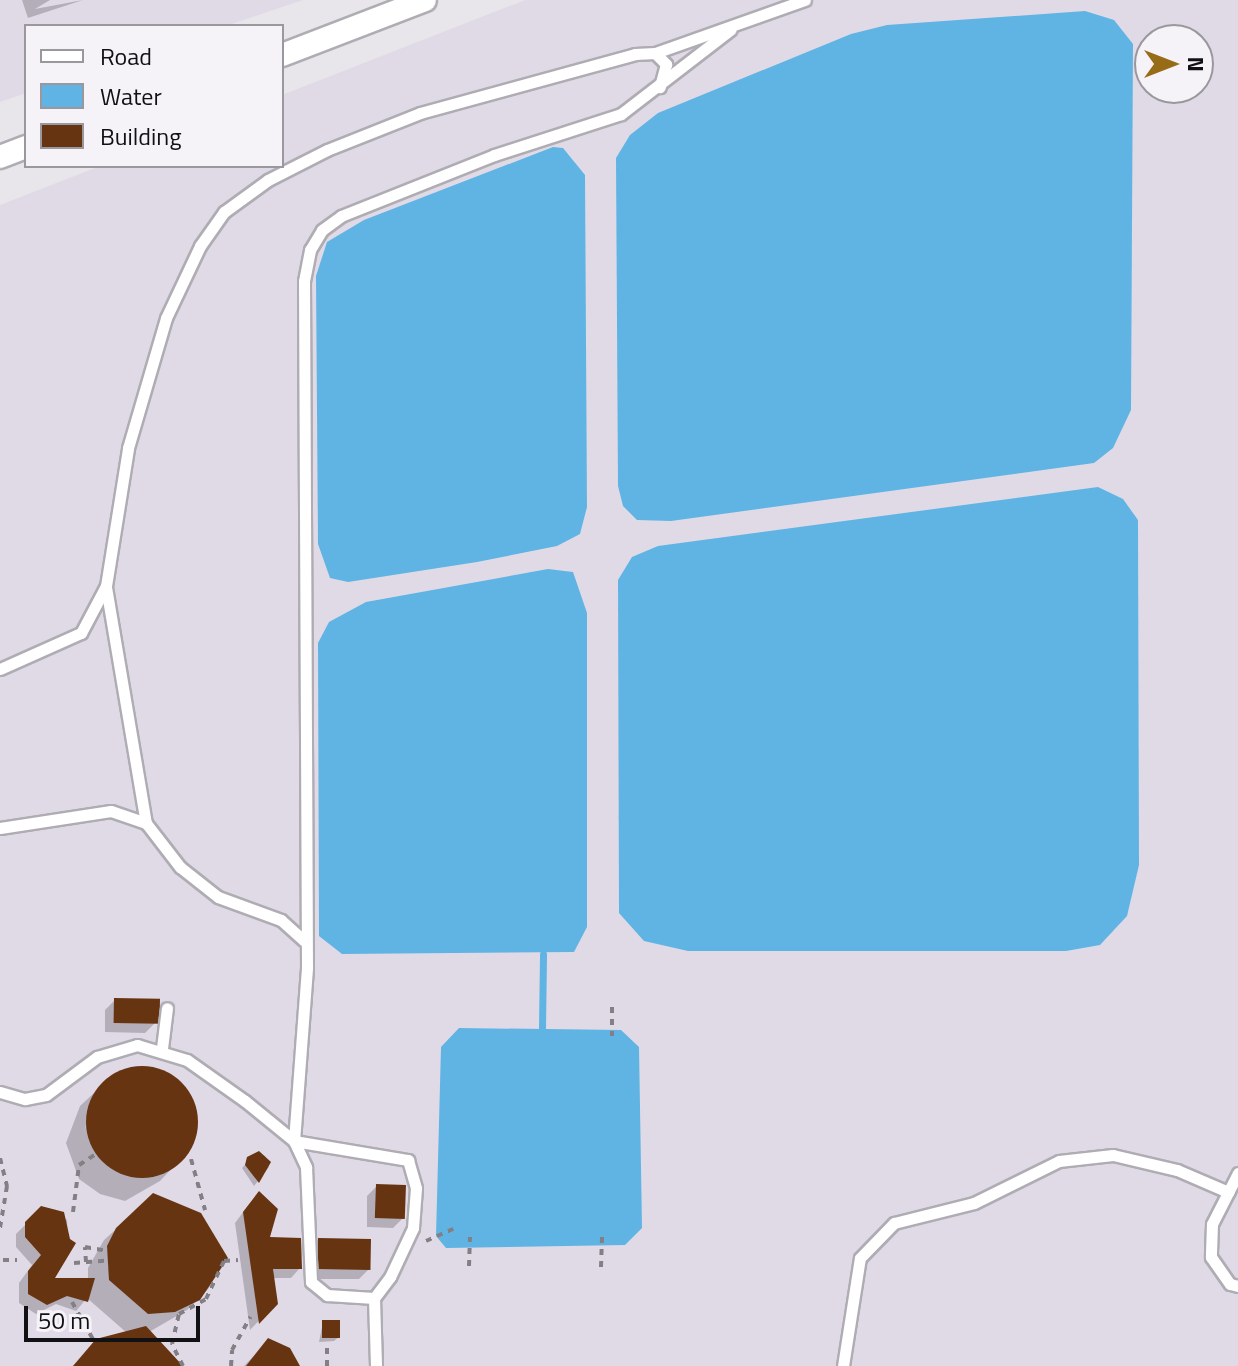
<!DOCTYPE html>
<style>
body{margin:0}
#map{position:relative;width:1238px;height:1366px;overflow:hidden;background:#e8e5eb;font-family:"Titillium Web",sans-serif}
div>[style]{position:absolute}
.built>*{inset:0;background:#e0dae7}
.water>*{inset:0;background:#5fb4e3}
.shadow>*{inset:0;background:#0003}
.stream>*{height:7px;margin:-3.5px;padding:0 3.5px;transform-origin:3.5px;border-radius:3.5px;background:#5fb4e3}
.building>*{inset:0;background:#673412;transform-origin:0 0}
.round{border-radius:50%}
.path>*{height:4px;margin-top:-2px;transform-origin:0;background:repeating-linear-gradient(90deg,#828085 0 6px,transparent 0 12px)}
.roads{filter:drop-shadow(2px 0 #afadb3) drop-shadow(-2px 0 #afadb3) drop-shadow(0 2px #afadb3) drop-shadow(0 -2px #afadb3)}
.lane>*{height:11px;margin:-5.5px;padding:0 5.5px;transform-origin:5.5px;border-radius:5.5px;background:#fff}
.street>*{height:22px;margin:-11px;padding:0 11px;transform-origin:11px;border-radius:11px;background:#fff}
span{translate:-50% -50%;white-space:nowrap;text-align:center;line-height:1.15;-webkit-text-stroke:8px #f5f2f8;paint-order:stroke}
.legend{position:absolute;left:24px;top:24px;width:260px;height:144px;box-sizing:border-box;background:#f5f2f8;border:2px solid #9a989c;margin:0;padding:10px 14px;list-style:none;font-size:24px;color:#111013}
.legend li{display:flex;align-items:center;gap:16px;height:40px}
.legend b{width:40px;border:2px solid #9a989c}
.north{position:absolute;left:1134px;top:24px;width:80px;height:80px;box-sizing:border-box;background:#f5f2f8;border:2px solid #9a989c;border-radius:50%;rotate:90deg;font-size:22px;font-weight:700;line-height:32px;text-align:center;color:#111013}
.north::after{content:'';display:block;margin:auto;width:28px;height:36px;background:#966c17;clip-path:polygon(50% 0,100% 100%,50% 72%,0 100%)}
.scale{position:absolute;left:24px;top:1306px;width:176px;height:36px;box-sizing:border-box;border:4px solid #111013;border-top:0;padding-left:10px;font-size:24px;line-height:28px;white-space:nowrap;color:#111013;-webkit-text-stroke:6px #f5f2f8;paint-order:stroke}
</style>
<div id="map">
<div class="built">
<i style="clip-path:polygon(0 0,303px 0,226px 26px,26px 26px,26px 93px,0 102px)"></i>
<i style="clip-path:polygon(evenodd,525px 0,1238px 0,1238px 1366px,0 1366px,0 205px,100px 166px,282px 166px,282px 95px,525px 0,1150px 40px,1198px 40px,1198px 88px,1150px 88px,1150px 40px)"></i>
</div>
<div class="water">
<i style="clip-path:polygon(1085px 11px,1114px 20px,1133px 44px,1131px 410px,1113px 448px,1094px 463px,671px 521px,637px 520px,623px 506px,618px 486px,616px 158px,630px 135px,658px 113px,851px 34px,887px 25px)"></i>
<i style="clip-path:polygon(553px 147px,563px 148px,585px 175px,587px 507px,580px 534px,557px 546px,477px 562px,348px 582px,330px 578px,318px 544px,316px 276px,327px 242px,364px 220px)"></i>
<i style="clip-path:polygon(1098px 487px,1123px 499px,1138px 520px,1139px 865px,1127px 916px,1100px 945px,1066px 951px,688px 951px,644px 941px,619px 913px,618px 580px,632px 557px,658px 546px)"></i>
<i style="clip-path:polygon(548px 569px,573px 572px,587px 613px,587px 927px,574px 952px,342px 954px,319px 936px,318px 643px,329px 622px,366px 602px)"></i>
<i style="clip-path:polygon(459px 1028px,621px 1030px,639px 1047px,642px 1228px,625px 1245px,446px 1248px,436px 1236px,441px 1047px)"></i>
</div>
<div class="shadow">
<i style="clip-path:polygon(22px 0,50px 0,35px 9px,83px 0,28px 18px)"></i>
<i style="clip-path:polygon(115px 1000px,155px 1023px,145px 1033px,105px 1032px,105px 1010px)"></i>
<i style="clip-path:polygon(150px 1067px,183px 1087px,196px 1123px,181px 1159px,160px 1181px,125px 1201px,100px 1194px,79px 1179px,66px 1143px,80px 1106px,95px 1092px,84px 1132px,101px 1085px,123px 1070px)"></i>
<i style="clip-path:polygon(255px 1154px,265px 1156px,269px 1167px,254px 1186px,242px 1168px)"></i>
<i style="clip-path:polygon(377px 1186px,403px 1218px,393px 1228px,367px 1227px,367px 1196px)"></i>
<i style="clip-path:polygon(153px 1196px,226px 1258px,208px 1289px,187px 1310px,149px 1332px,176px 1366px,73px 1366px,97px 1341px,127px 1333px,87px 1298px,76px 1311px,56px 1304px,36px 1314px,19px 1303px,19px 1283px,32px 1265px,16px 1247px,16px 1234px,42px 1208px,56px 1210px,67px 1220px,68px 1240px,51px 1280px,88px 1280px,88px 1268px,104px 1240px)"></i>
<i style="clip-path:polygon(250px 1203px,268px 1239px,300px 1268px,291px 1278px,272px 1278px,276px 1303px,250px 1330px,235px 1223px)"></i>
<i style="clip-path:polygon(318px 1240px,369px 1269px,359px 1279px,310px 1279px,308px 1250px)"></i>
<i style="clip-path:polygon(323px 1322px,339px 1337px,334px 1341px,319px 1342px)"></i>
<i style="clip-path:polygon(268px 1341px,293px 1366px,244px 1366px)"></i>
</div>
<div class="stream">
<i style="left:542px;top:1028px;width:74px;rotate:-89.2deg"></i>
</div>
<div class="building">
<i style="left:114px;top:998px;width:46px;height:25px;rotate:1deg"></i>
<i class="round" style="left:86px;top:1066px;width:112px;height:112px"></i>
<i style="clip-path:polygon(259px 1151px,271px 1162px,259px 1183px,245px 1165px,247px 1157px)"></i>
<i style="left:376px;top:1184px;width:30px;height:34px;rotate:2deg"></i>
<i style="clip-path:polygon(259px 1191px,278px 1209px,270px 1237px,301px 1238px,302px 1269px,273px 1269px,278px 1304px,259px 1324px,243px 1212px)"></i>
<i style="clip-path:polygon(153px 1193px,201px 1213px,228px 1258px,200px 1300px,175px 1312px,148px 1314px,109px 1280px,107px 1246px,116px 1228px)"></i>
<i style="clip-path:polygon(41px 1206px,64px 1212px,70px 1239px,76px 1243px,55px 1278px,95px 1278px,88px 1302px,67px 1296px,47px 1305px,28px 1294px,28px 1271px,41px 1255px,25px 1237px,25px 1222px)"></i>
<i style="left:318px;top:1238px;width:53px;height:31px;rotate:1deg"></i>
<i style="left:322px;top:1320px;width:18px;height:18px"></i>
<i style="clip-path:polygon(146px 1326px,183px 1366px,73px 1366px,96px 1339px)"></i>
<i style="clip-path:polygon(268px 1338px,290px 1348px,300px 1366px,246px 1366px)"></i>
</div>
<div class="path">
<i style="left:612px;top:1007px;width:29px;rotate:90deg"></i>
<i style="left:0;top:1158px;width:29px;rotate:76deg"></i>
<i style="left:7px;top:1186px;width:43px;rotate:99.5deg"></i>
<i style="left:191px;top:1159px;width:53px;rotate:74.6deg"></i>
<i style="left:73px;top:1212px;width:47px;rotate:-82.7deg"></i>
<i style="left:79px;top:1165px;width:20px;rotate:-33deg"></i>
<i style="left:426px;top:1241px;width:30px;rotate:-24deg"></i>
<i style="left:3px;top:1260px;width:14px"></i>
<i style="left:86px;top:1262px;width:15px;rotate:-94deg"></i>
<i style="left:85px;top:1247px;width:23px;rotate:10deg"></i>
<i style="left:74px;top:1263px;width:31px;rotate:-4deg"></i>
<i style="left:469px;top:1266px;width:29px;rotate:-88deg"></i>
<i style="left:601px;top:1267px;width:31px;rotate:-88deg"></i>
<i style="left:72px;top:1302px;width:45px;rotate:60.6deg"></i>
<i style="left:183px;top:1366px;width:25px;rotate:-117deg"></i>
<i style="left:172px;top:1344px;width:31px;rotate:-77deg"></i>
<i style="left:179px;top:1314px;width:31px;rotate:-29deg"></i>
<i style="left:206px;top:1299px;width:42px;rotate:-64.7deg"></i>
<i style="left:224px;top:1261px;width:14px;rotate:-4deg"></i>
<i style="left:231px;top:1366px;width:16px;rotate:-86deg"></i>
<i style="left:232px;top:1350px;width:38px;rotate:-61deg"></i>
<i style="left:327px;top:1366px;width:19px;rotate:-90deg"></i>
</div>
<div class="roads">
<div class="lane">
<i style="left:655px;top:53px;width:16px;rotate:45deg"></i>
<i style="left:666px;top:64px;width:24px;rotate:105deg"></i>
<i style="left:106px;top:587px;width:239px;rotate:80.4deg"></i>
<i style="left:0;top:669px;width:89px;rotate:-24deg"></i>
<i style="left:81px;top:633px;width:53px;rotate:-62deg"></i>
<i style="left:106px;top:586px;width:140px;rotate:-80.9deg"></i>
<i style="left:128px;top:448px;width:135px;rotate:-73.7deg"></i>
<i style="left:166px;top:318px;width:80px;rotate:-64.7deg"></i>
<i style="left:200px;top:246px;width:42px;rotate:-54.8deg"></i>
<i style="left:224px;top:212px;width:54px;rotate:-36deg"></i>
<i style="left:268px;top:180px;width:66px;rotate:-27deg"></i>
<i style="left:327px;top:150px;width:100px;rotate:-21.7deg"></i>
<i style="left:420px;top:113px;width:223px;rotate:-15.3deg"></i>
<i style="left:635px;top:54px;width:20px;rotate:-3deg"></i>
<i style="left:655px;top:53px;width:159px;rotate:-19.5deg"></i>
<i style="left:0;top:828px;width:112px;rotate:-8.7deg"></i>
<i style="left:111px;top:811px;width:37px;rotate:19deg"></i>
<i style="left:146px;top:823px;width:56px;rotate:52.3deg"></i>
<i style="left:180px;top:867px;width:48px;rotate:38.3deg"></i>
<i style="left:218px;top:897px;width:67px;rotate:20.1deg"></i>
<i style="left:281px;top:920px;width:31px;rotate:42deg"></i>
<i style="left:162px;top:1048px;width:40px;rotate:-82.9deg"></i>
<i style="left:0;top:1092px;width:26px;rotate:16deg"></i>
<i style="left:25px;top:1099px;width:21px;rotate:-11deg"></i>
<i style="left:46px;top:1095px;width:64px;rotate:-36.7deg"></i>
<i style="left:97px;top:1057px;width:42px;rotate:-16.7deg"></i>
<i style="left:137px;top:1045px;width:52px;rotate:16.7deg"></i>
<i style="left:187px;top:1060px;width:71px;rotate:35.3deg"></i>
<i style="left:245px;top:1101px;width:63px;rotate:39.2deg"></i>
<i style="left:294px;top:1141px;width:29px;rotate:65deg"></i>
<i style="left:306px;top:1167px;width:115px;rotate:87.5deg"></i>
<i style="left:311px;top:1282px;width:21px;rotate:39deg"></i>
<i style="left:327px;top:1295px;width:47px;rotate:3.7deg"></i>
<i style="left:374px;top:1298px;width:68px;rotate:88.3deg"></i>
<i style="left:294px;top:1141px;width:174px;rotate:-85.7deg"></i>
<i style="left:307px;top:967px;width:686px;rotate:-90.25deg"></i>
<i style="left:304px;top:281px;width:32px;rotate:-79deg"></i>
<i style="left:310px;top:250px;width:23px;rotate:-59deg"></i>
<i style="left:322px;top:230px;width:24px;rotate:-36deg"></i>
<i style="left:341px;top:216px;width:165px;rotate:-21.7deg"></i>
<i style="left:494px;top:155px;width:133px;rotate:-17.9deg"></i>
<i style="left:621px;top:114px;width:138px;rotate:-37.6deg"></i>
<i style="left:294px;top:1141px;width:116px;rotate:9.5deg"></i>
<i style="left:408px;top:1160px;width:29px;rotate:74deg"></i>
<i style="left:416px;top:1188px;width:40px;rotate:94.3deg"></i>
<i style="left:413px;top:1228px;width:54px;rotate:115.1deg"></i>
<i style="left:390px;top:1277px;width:26px;rotate:127deg"></i>
<i style="left:1238px;top:1173px;width:57px;rotate:117deg"></i>
<i style="left:1212px;top:1224px;width:33px;rotate:92deg"></i>
<i style="left:1211px;top:1257px;width:33px;rotate:55deg"></i>
<i style="left:1230px;top:1284px;width:8px;rotate:14deg"></i>
<i style="left:843px;top:1366px;width:109px;rotate:-81.1deg"></i>
<i style="left:860px;top:1258px;width:49px;rotate:-45.8deg"></i>
<i style="left:894px;top:1223px;width:82px;rotate:-14deg"></i>
<i style="left:974px;top:1203px;width:95px;rotate:-26.3deg"></i>
<i style="left:1059px;top:1161px;width:54px;rotate:-6.3deg"></i>
<i style="left:1113px;top:1155px;width:66px;rotate:13.2deg"></i>
<i style="left:1177px;top:1170px;width:56px;rotate:23.3deg"></i>
</div>
<div class="street">
<i style="left:282px;top:55px;width:153px;rotate:-21deg"></i>
<i style="left:0;top:157px;width:28px;rotate:-21deg"></i>
</div>
</div>
<ul class="legend">
<li><b style="height:10px;background:#fff"></b>Road</li>
<li><b style="height:22px;background:#5fb4e3"></b>Water</li>
<li><b style="height:22px;background:#673412"></b>Building</li>
</ul>
<div class="north">N</div>
<div class="scale">50 m</div>
</div>
